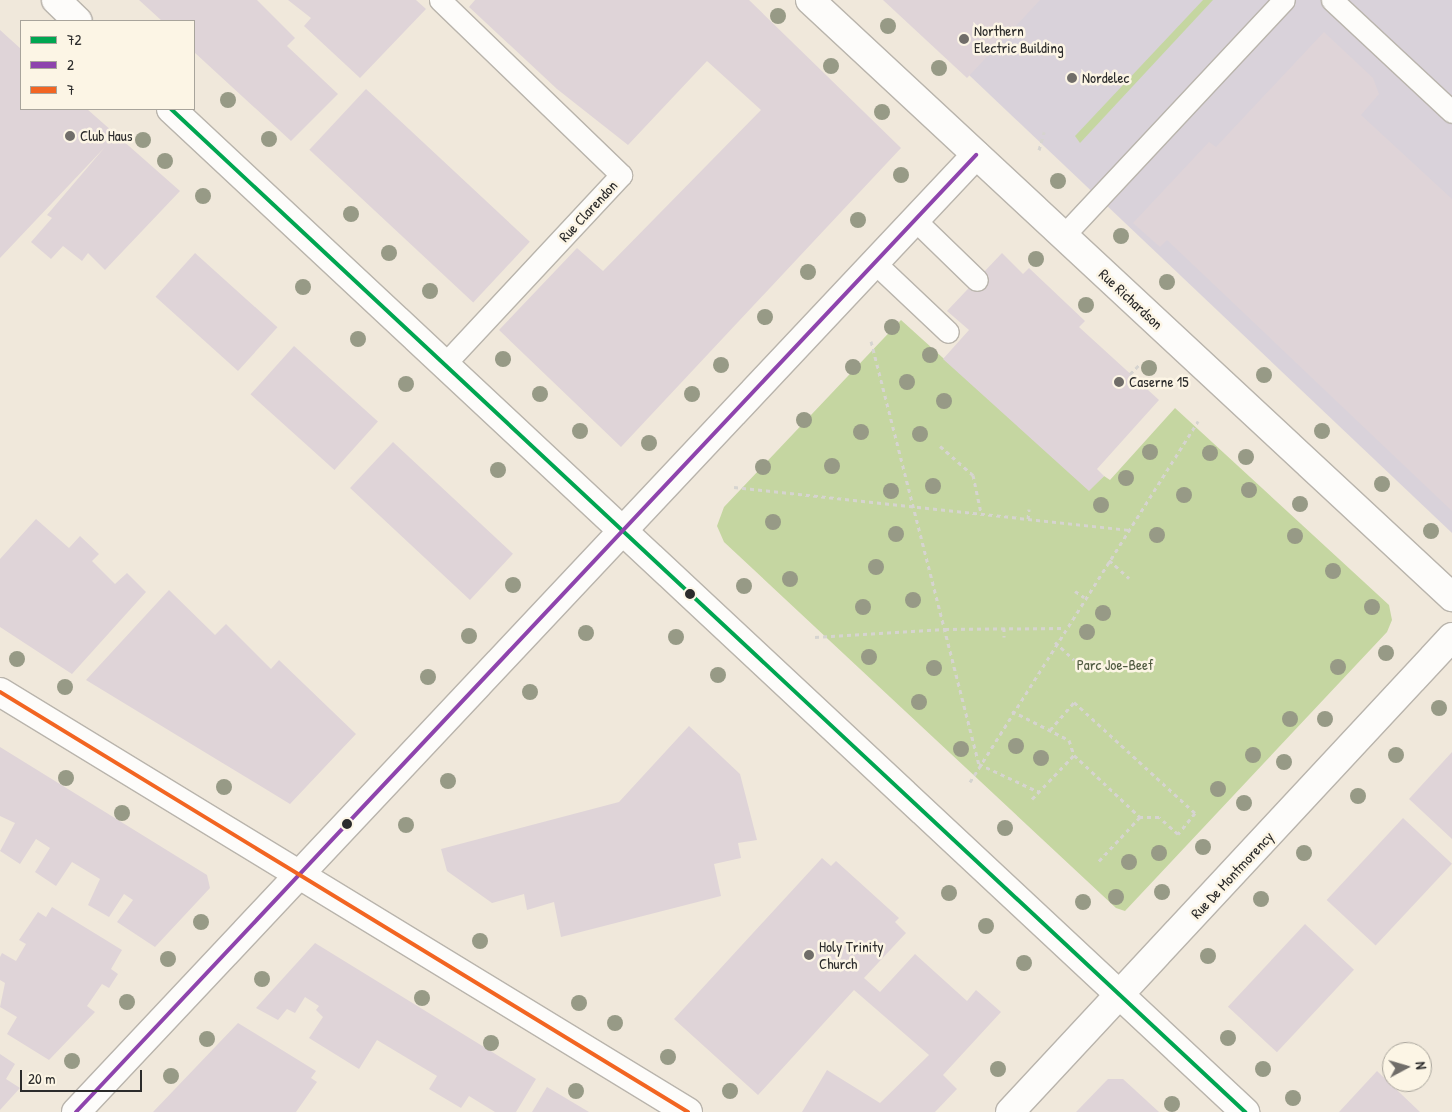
<!DOCTYPE html>
<style>
body{margin:0}
#map{position:relative;width:1452px;height:1112px;overflow:hidden;background:#f0e8db;font-family:"Patrick Hand",sans-serif}
div>[style]{position:absolute}
.industrial>*{inset:0;background:#d9d2da}
.green>*{inset:0;background:#c5d6a1}
.building>*{inset:0;background:#dfd4d8;transform-origin:0 0}
.path>*{height:3px;margin-top:-1.5px;transform-origin:0;background:repeating-linear-gradient(90deg,#d6d4d0 0 4px,transparent 0 8px)}
.roads{filter:drop-shadow(1px 0 #b9b4ac) drop-shadow(-1px 0 #b9b4ac) drop-shadow(0 1px #b9b4ac) drop-shadow(0 -1px #b9b4ac)}
.service>*{height:21px;margin:-10.5px;padding:0 10.5px;transform-origin:10.5px;border-radius:10.5px;background:#fdfcfa}
.minor>*{height:28px;margin:-14px;padding:0 14px;transform-origin:14px;border-radius:14px;background:#fdfcfa}
.tertiary>*{height:28px;margin:-14px;padding:0 14px;transform-origin:14px;border-radius:14px;background:#fdfcfa}
.bus-1>*{height:4px;margin:-2px;padding:0 2px;transform-origin:2px;border-radius:2px;background:#00a651}
.bus-2>*{height:4px;margin:-2px;padding:0 2px;transform-origin:2px;border-radius:2px;background:#8e44ad}
.bus-3>*{height:4px;margin:-2px;padding:0 2px;transform-origin:2px;border-radius:2px;background:#f26522}
.trees>*{width:16px;height:16px;margin:-8px;border-radius:50%;background:#979a86}
.dots>*{width:14px;height:14px;translate:-50% -50%;box-sizing:border-box;border:2px solid #fcf5e5;border-radius:50%}
span{translate:-50% -50%;white-space:nowrap;text-align:center;line-height:1.15;-webkit-text-stroke:5px #fcf5e5;paint-order:stroke}
.poi-label{font-size:15px;color:#2b2b2b}
.left{translate:0 -50%;text-align:left}
.street-label{font-size:15px;color:#2b2b2b}
.park-label{font-size:15px;color:#4f5a40}
.legend{position:absolute;left:20px;top:20px;width:175px;height:90px;box-sizing:border-box;background:#fcf5e5;border:1px solid #a8a49b;margin:0;padding:6px 9px;list-style:none;font-size:15px;color:#2b2b2b}
.legend li{display:flex;align-items:center;gap:10px;height:25px}
.legend b{width:25px;border:1px solid #a8a49b}
.north{position:absolute;left:1382px;top:1042px;width:50px;height:50px;box-sizing:border-box;background:#fcf5e5;border:1px solid #a8a49b;border-radius:50%;rotate:84deg;font-size:14px;font-weight:700;line-height:20px;text-align:center;color:#2b2b2b}
.north::after{content:'';display:block;margin:auto;width:18px;height:22px;background:#706d69;clip-path:polygon(50% 0,100% 100%,50% 72%,0 100%)}
.scale{position:absolute;left:20px;top:1070px;width:122px;height:22px;box-sizing:border-box;border:2px solid #2b2b2b;border-top:0;padding-left:6px;font-size:15px;line-height:18px;white-space:nowrap;color:#2b2b2b;-webkit-text-stroke:4px #fcf5e5;paint-order:stroke}
</style>
<div id="map">
<div class="industrial">
<i style="clip-path:polygon(890px 0,1452px 0,1452px 533px)"></i>
</div>
<div class="green">
<i style="clip-path:polygon(1203px 0,1213px 0,1080px 143px,1075px 136px)"></i>
<i style="clip-path:polygon(901px 320px,1089px 490px,1104px 476px,1110px 480px,1175px 408px,1389px 605px,1392px 620px,1387px 632px,1125px 911px,1116px 908px,724px 542px,717px 526px,724px 507px)"></i>
</div>
<div class="building">
<i style="clip-path:polygon(139px 0,257px 0,295px 38px,287px 46px,338px 94px,291px 141px,194px 52px,194px 21px,162px 21px)"></i>
<i style="clip-path:polygon(288px 0,416px 0,426px 9px,360px 78px,304px 26px,311px 18px)"></i>
<i style="clip-path:polygon(475px 0,749px 0,901px 148px,621px 447px,499px 330px,577px 248px,603px 271px,761px 110px,707px 61px,628px 145px,557px 89px,469px 7px)"></i>
<i style="clip-path:polygon(883px 0,1040px 0,967px 78px)"></i>
<i style="clip-path:polygon(0 30px,21px 49px,21px 109px,87px 109px,180px 191px,105px 270px,88px 253px,82px 261px,63px 246px,51px 259px,31px 242px,52px 218px,47px 215px,105px 147px,0 258px)"></i>
<i style="clip-path:polygon(1324px 32px,1373px 78px,1379px 94px,1361px 115px,1452px 199px,1452px 511px,1167px 240px,1160px 247px,1133px 223px,1209px 142px,1216px 147px)"></i>
<i style="left:366px;top:89px;width:224px;height:83px;rotate:43deg"></i>
<i style="left:195px;top:253px;width:111px;height:59px;rotate:42deg"></i>
<i style="clip-path:polygon(1002px 253px,1023px 274px,1029px 268px,1085px 321px,1079px 327px,1159px 400px,1097px 469px,1104px 476px,1089px 491px,943px 359px,969px 330px,947px 311px)"></i>
<i style="left:294px;top:346px;width:113px;height:65px;rotate:42deg"></i>
<i style="left:393px;top:442px;width:164px;height:63px;rotate:43deg"></i>
<i style="clip-path:polygon(36px 519px,69px 548px,80px 536px,99px 554px,92px 561px,115px 584px,127px 573px,146px 592px,72px 674px,0 627px,0 559px)"></i>
<i style="clip-path:polygon(169px 590px,215px 635px,226px 624px,271px 669px,279px 660px,356px 734px,290px 804px,86px 680px)"></i>
<i style="clip-path:polygon(689px 726px,740px 774px,757px 840px,738px 843px,741px 858px,714px 864px,721px 896px,561px 937px,554px 902px,527px 910px,524px 894px,492px 903px,447px 871px,441px 849px,619px 802px)"></i>
<i style="clip-path:polygon(0 747px,207px 875px,210px 888px,155px 947px,117px 922px,133px 900px,124px 894px,109px 917px,88px 905px,100px 879px,72px 862px,56px 886px,35px 872px,50px 848px,36px 839px,20px 864px,0 851px,15px 823px,0 816px)"></i>
<i style="clip-path:polygon(1452px 752px,1452px 839px,1409px 799px)"></i>
<i style="left:1403px;top:818px;width:67px;height:112px;rotate:43deg"></i>
<i style="clip-path:polygon(822px 858px,831px 866px,836px 861px,899px 918px,895px 922px,906px 933px,864px 978px,880px 992px,915px 954px,967px 1001px,976px 990px,1001px 1012px,943px 1075px,957px 1089px,935px 1112px,802px 1112px,827px 1070px,880px 1103px,929px 1055px,854px 990px,758px 1095px,674px 1019px)"></i>
<i style="clip-path:polygon(52px 907px,122px 950px,111px 969px,118px 974px,109px 988px,102px 984px,87px 1006px,95px 1012px,49px 1060px,7px 1034px,17px 1017px,0 1007px,5px 983px,0 980px,0 957px,2px 953px,16px 961px,26px 944px,19px 940px,38px 912px,46px 917px)"></i>
<i style="left:1305px;top:924px;width:67px;height:113px;rotate:43deg"></i>
<i style="clip-path:polygon(315px 943px,536px 1079px,516px 1112px,495px 1112px,469px 1096px,461px 1108px,429px 1089px,437px 1076px,377px 1040px,359px 1069px,309px 1038px,323px 1017px,316px 1010px,319px 1006px,305px 997px,295px 1013px,287px 1009px,278px 1020px,256px 1008px)"></i>
<i style="clip-path:polygon(238px 1023px,316px 1071px,311px 1078px,317px 1082px,296px 1112px,153px 1112px)"></i>
<i style="clip-path:polygon(0 1054px,15px 1064px,6px 1079px,20px 1088px,0 1110px)"></i>
<i style="clip-path:polygon(1377px 1071px,1420px 1112px,1339px 1112px)"></i>
<i style="clip-path:polygon(1108px 1079px,1123px 1079px,1159px 1112px,1076px 1112px)"></i>
<i style="clip-path:polygon(547px 1087px,589px 1112px,532px 1112px)"></i>
</div>
<div class="path">
<i style="left:1039px;top:150px;width:19px;rotate:-74deg"></i>
<i style="left:871px;top:341px;width:437px;rotate:75.7deg"></i>
<i style="left:979px;top:764px;width:66px;rotate:25deg"></i>
<i style="left:1130px;top:374px;width:13px;rotate:-45deg"></i>
<i style="left:940px;top:446px;width:44px;rotate:41.3deg"></i>
<i style="left:973px;top:475px;width:40px;rotate:78deg"></i>
<i style="left:734px;top:487px;width:397px;rotate:6.2deg"></i>
<i style="left:1028px;top:519px;width:10px;rotate:-84deg"></i>
<i style="left:1109px;top:560px;width:27px;rotate:42deg"></i>
<i style="left:1075px;top:591px;width:11px;rotate:34deg"></i>
<i style="left:1004px;top:628px;width:9px;rotate:90deg"></i>
<i style="left:815px;top:637px;width:130px;rotate:-3.5deg"></i>
<i style="left:945px;top:629px;width:119px;rotate:-0.5deg"></i>
<i style="left:1055px;top:642px;width:26px;rotate:43deg"></i>
<i style="left:1012px;top:711px;width:64px;rotate:27deg"></i>
<i style="left:1069px;top:740px;width:16px;rotate:72deg"></i>
<i style="left:1050px;top:730px;width:37px;rotate:-49deg"></i>
<i style="left:1074px;top:702px;width:164px;rotate:42.5deg"></i>
<i style="left:1195px;top:813px;width:27px;rotate:129deg"></i>
<i style="left:1178px;top:834px;width:25px;rotate:-138deg"></i>
<i style="left:1159px;top:817px;width:19px;rotate:180deg"></i>
<i style="left:970px;top:782px;width:427px;rotate:-57.7deg"></i>
<i style="left:1032px;top:799px;width:61px;rotate:-46.3deg"></i>
<i style="left:1074px;top:755px;width:91px;rotate:43.2deg"></i>
<i style="left:1140px;top:817px;width:62px;rotate:133deg"></i>
</div>
<div class="roads">
<div class="service">
<i style="left:440px;top:0;width:252px;rotate:44deg"></i>
<i style="left:621px;top:175px;width:260px;rotate:133deg"></i>
<i style="left:1332px;top:0;width:164px;rotate:43deg"></i>
<i style="left:915px;top:220px;width:86px;rotate:44.1deg"></i>
<i style="left:1063px;top:236px;width:323px;rotate:-46.9deg"></i>
<i style="left:875px;top:263px;width:100px;rotate:43.4deg"></i>
</div>
<div class="minor">
<i style="left:810px;top:0;width:877px;rotate:42.92deg"></i>
<i style="left:0;top:692px;width:806px;rotate:31.4deg"></i>
<i style="left:76px;top:1112px;width:1314px;rotate:-46.76deg"></i>
<i style="left:1010px;top:1112px;width:649px;rotate:-47.06deg"></i>
</div>
<div class="tertiary">
<i style="left:56px;top:0;width:30px;rotate:44deg"></i>
<i style="left:171px;top:109px;width:1470px;rotate:43.04deg"></i>
</div>
</div>
<div class="bus-1">
<i style="left:171px;top:109px;width:1470px;rotate:43.04deg"></i>
</div>
<div class="bus-2">
<i style="left:76px;top:1112px;width:1314px;rotate:-46.76deg"></i>
</div>
<div class="bus-3">
<i style="left:0;top:692px;width:806px;rotate:31.4deg"></i>
</div>
<div class="trees">
<i style="left:778px;top:16px"></i>
<i style="left:888px;top:26px"></i>
<i style="left:831px;top:66px"></i>
<i style="left:939px;top:68px"></i>
<i style="left:228px;top:100px"></i>
<i style="left:882px;top:112px"></i>
<i style="left:269px;top:139px"></i>
<i style="left:143px;top:140px"></i>
<i style="left:165px;top:161px"></i>
<i style="left:901px;top:175px"></i>
<i style="left:1058px;top:181px"></i>
<i style="left:203px;top:196px"></i>
<i style="left:351px;top:214px"></i>
<i style="left:858px;top:220px"></i>
<i style="left:1121px;top:236px"></i>
<i style="left:389px;top:253px"></i>
<i style="left:1036px;top:259px"></i>
<i style="left:808px;top:272px"></i>
<i style="left:1167px;top:282px"></i>
<i style="left:303px;top:287px"></i>
<i style="left:430px;top:291px"></i>
<i style="left:1086px;top:305px"></i>
<i style="left:765px;top:317px"></i>
<i style="left:892px;top:327px"></i>
<i style="left:358px;top:339px"></i>
<i style="left:930px;top:355px"></i>
<i style="left:503px;top:359px"></i>
<i style="left:721px;top:365px"></i>
<i style="left:853px;top:367px"></i>
<i style="left:1149px;top:368px"></i>
<i style="left:1264px;top:375px"></i>
<i style="left:907px;top:382px"></i>
<i style="left:406px;top:384px"></i>
<i style="left:540px;top:394px"></i>
<i style="left:692px;top:394px"></i>
<i style="left:944px;top:401px"></i>
<i style="left:804px;top:420px"></i>
<i style="left:580px;top:431px"></i>
<i style="left:1322px;top:431px"></i>
<i style="left:861px;top:432px"></i>
<i style="left:920px;top:434px"></i>
<i style="left:649px;top:443px"></i>
<i style="left:1150px;top:452px"></i>
<i style="left:1210px;top:453px"></i>
<i style="left:1246px;top:457px"></i>
<i style="left:832px;top:466px"></i>
<i style="left:763px;top:467px"></i>
<i style="left:498px;top:470px"></i>
<i style="left:1126px;top:478px"></i>
<i style="left:1382px;top:484px"></i>
<i style="left:933px;top:486px"></i>
<i style="left:1249px;top:490px"></i>
<i style="left:891px;top:491px"></i>
<i style="left:1184px;top:495px"></i>
<i style="left:1300px;top:504px"></i>
<i style="left:1101px;top:505px"></i>
<i style="left:773px;top:522px"></i>
<i style="left:1431px;top:531px"></i>
<i style="left:896px;top:534px"></i>
<i style="left:1157px;top:535px"></i>
<i style="left:1295px;top:536px"></i>
<i style="left:876px;top:567px"></i>
<i style="left:1333px;top:571px"></i>
<i style="left:790px;top:579px"></i>
<i style="left:513px;top:585px"></i>
<i style="left:744px;top:586px"></i>
<i style="left:913px;top:600px"></i>
<i style="left:863px;top:607px"></i>
<i style="left:1372px;top:607px"></i>
<i style="left:1103px;top:613px"></i>
<i style="left:1087px;top:632px"></i>
<i style="left:586px;top:633px"></i>
<i style="left:469px;top:636px"></i>
<i style="left:676px;top:637px"></i>
<i style="left:1386px;top:653px"></i>
<i style="left:869px;top:657px"></i>
<i style="left:17px;top:659px"></i>
<i style="left:1338px;top:667px"></i>
<i style="left:934px;top:668px"></i>
<i style="left:718px;top:675px"></i>
<i style="left:428px;top:677px"></i>
<i style="left:65px;top:687px"></i>
<i style="left:530px;top:692px"></i>
<i style="left:919px;top:702px"></i>
<i style="left:1439px;top:708px"></i>
<i style="left:1290px;top:719px"></i>
<i style="left:1325px;top:719px"></i>
<i style="left:1016px;top:746px"></i>
<i style="left:961px;top:749px"></i>
<i style="left:1253px;top:755px"></i>
<i style="left:1396px;top:755px"></i>
<i style="left:1041px;top:758px"></i>
<i style="left:1284px;top:762px"></i>
<i style="left:66px;top:778px"></i>
<i style="left:448px;top:781px"></i>
<i style="left:224px;top:787px"></i>
<i style="left:1218px;top:789px"></i>
<i style="left:1358px;top:796px"></i>
<i style="left:1244px;top:803px"></i>
<i style="left:122px;top:813px"></i>
<i style="left:406px;top:825px"></i>
<i style="left:1005px;top:828px"></i>
<i style="left:1203px;top:847px"></i>
<i style="left:1159px;top:853px"></i>
<i style="left:1304px;top:853px"></i>
<i style="left:1129px;top:862px"></i>
<i style="left:1162px;top:892px"></i>
<i style="left:949px;top:893px"></i>
<i style="left:1116px;top:897px"></i>
<i style="left:1261px;top:899px"></i>
<i style="left:1083px;top:902px"></i>
<i style="left:201px;top:922px"></i>
<i style="left:986px;top:926px"></i>
<i style="left:480px;top:941px"></i>
<i style="left:1208px;top:956px"></i>
<i style="left:168px;top:959px"></i>
<i style="left:1024px;top:963px"></i>
<i style="left:262px;top:979px"></i>
<i style="left:422px;top:998px"></i>
<i style="left:127px;top:1002px"></i>
<i style="left:579px;top:1003px"></i>
<i style="left:615px;top:1023px"></i>
<i style="left:1228px;top:1038px"></i>
<i style="left:207px;top:1039px"></i>
<i style="left:491px;top:1043px"></i>
<i style="left:668px;top:1057px"></i>
<i style="left:72px;top:1061px"></i>
<i style="left:998px;top:1069px"></i>
<i style="left:1263px;top:1069px"></i>
<i style="left:171px;top:1076px"></i>
<i style="left:576px;top:1091px"></i>
<i style="left:730px;top:1091px"></i>
<i style="left:1293px;top:1098px"></i>
<i style="left:1172px;top:1104px"></i>
</div>
<div class="dots">
<i style="left:964px;top:39px;background:#706d69"></i>
<i style="left:1072px;top:78px;background:#706d69"></i>
<i style="left:70px;top:136px;background:#706d69"></i>
<i style="left:1119px;top:382px;background:#706d69"></i>
<i style="left:690px;top:594px;background:#2b2b2b"></i>
<i style="left:347px;top:824px;background:#2b2b2b"></i>
<i style="left:809px;top:955px;background:#706d69"></i>
</div>
<div class="poi-label">
<span class="left" style="left:974px;top:39px">Northern<br>Electric Building</span>
<span class="left" style="left:1082px;top:78px">Nordelec</span>
<span class="left" style="left:80px;top:136px">Club Haus</span>
<span class="left" style="left:1129px;top:382px">Caserne 15</span>
<span class="left" style="left:819px;top:955px">Holy Trinity<br>Church</span>
</div>
<div class="street-label">
<span style="left:588px;top:211px;rotate:-47deg">Rue Clarendon</span>
<span style="left:1131px;top:299px;rotate:43deg">Rue Richardson</span>
<span style="left:1232px;top:875px;rotate:-47deg">Rue De Montmorency</span>
</div>
<div class="park-label">
<span style="left:1115px;top:665px">Parc Joe-Beef</span>
</div>
<ul class="legend">
<li><b style="height:6px;background:#00a651"></b>72</li>
<li><b style="height:6px;background:#8e44ad"></b>2</li>
<li><b style="height:6px;background:#f26522"></b>7</li>
</ul>
<div class="north">N</div>
<div class="scale">20 m</div>
</div>
